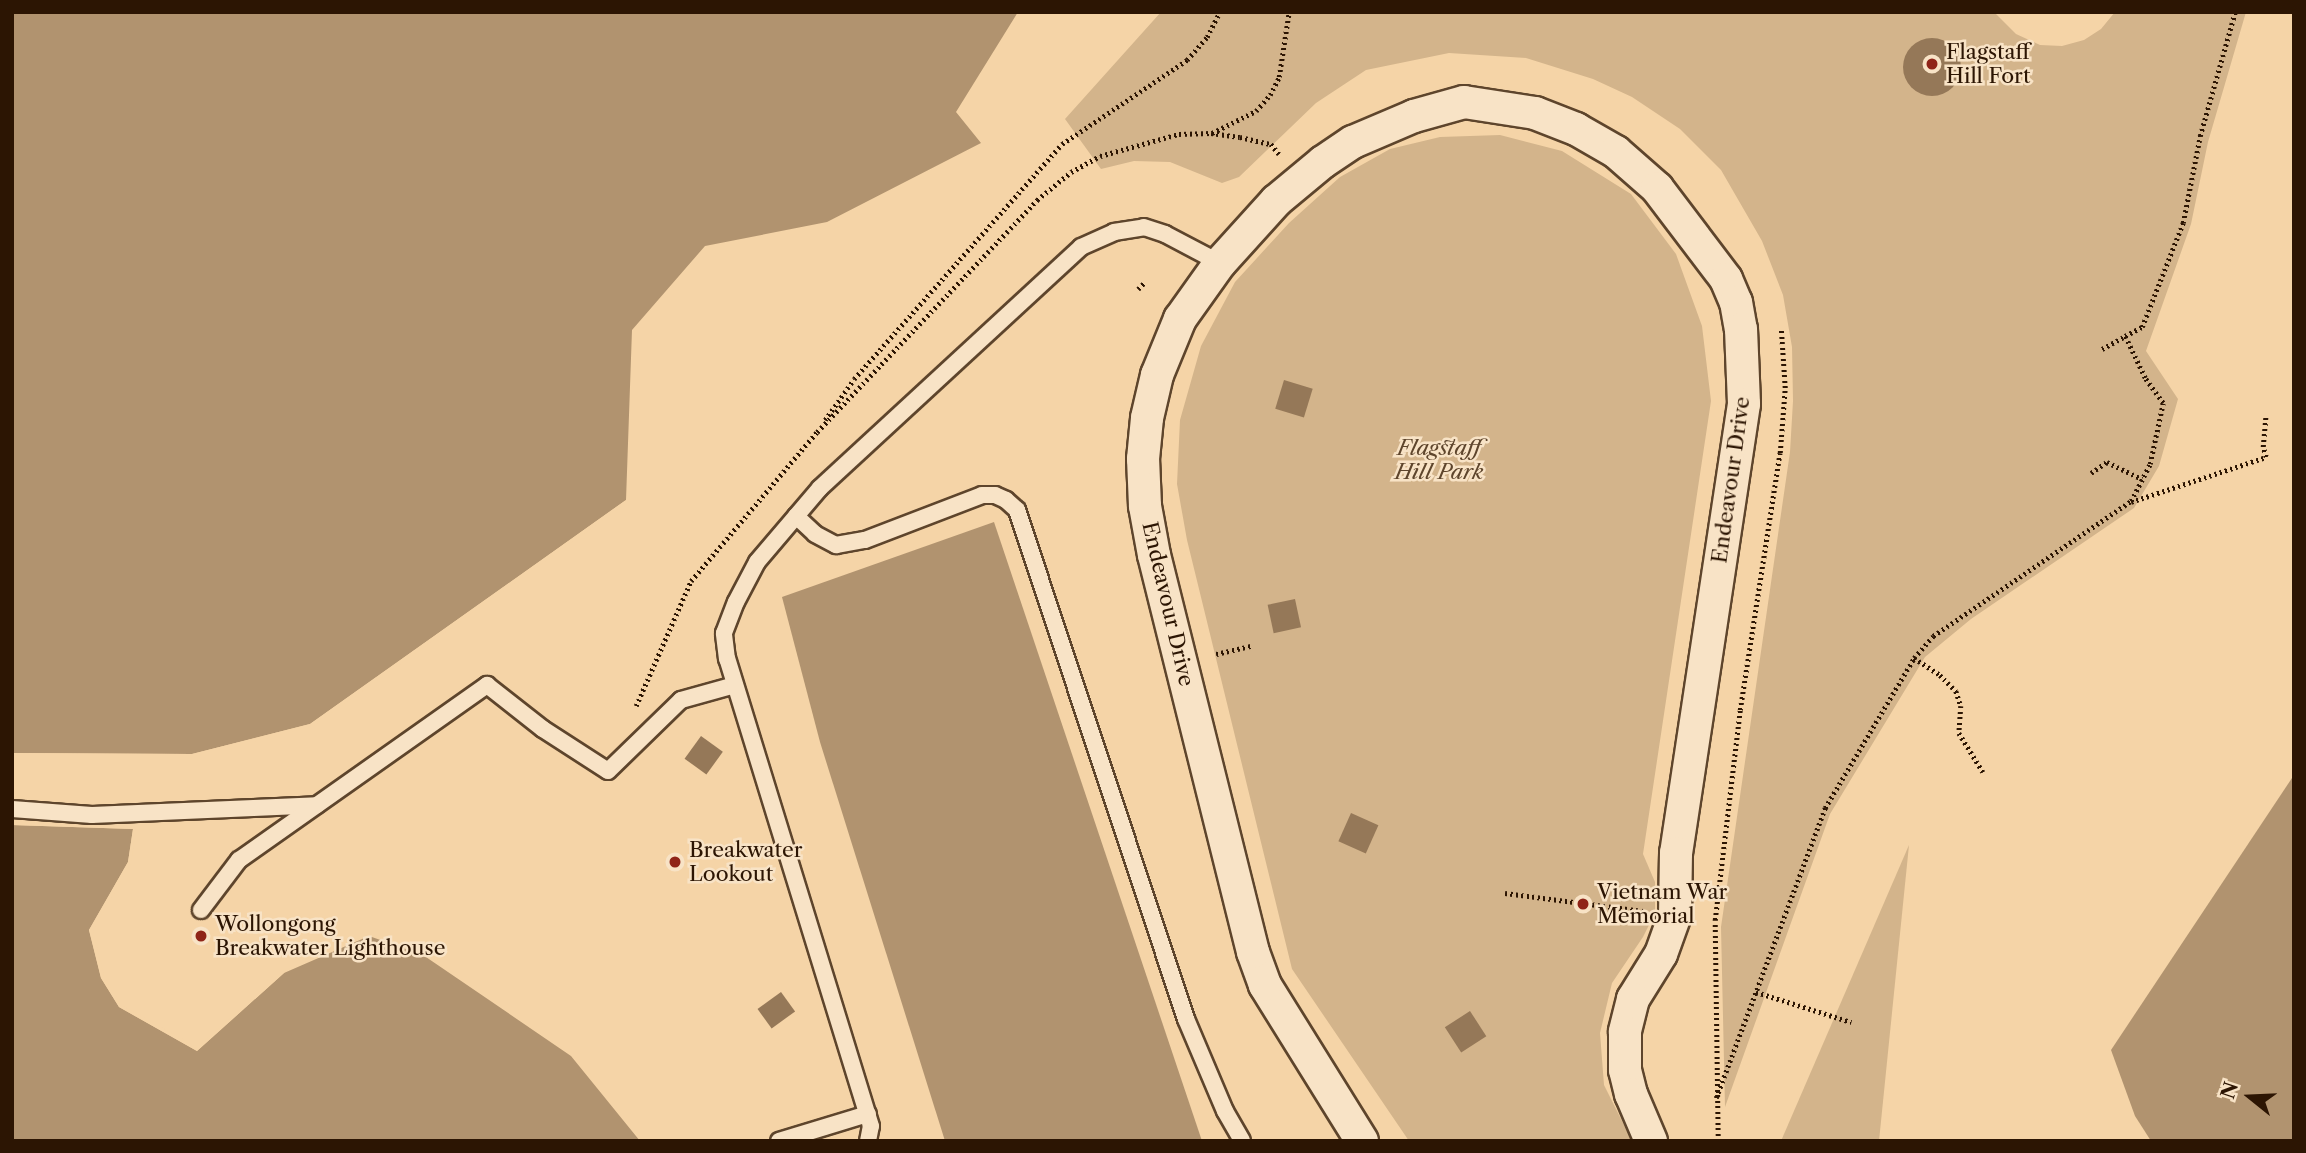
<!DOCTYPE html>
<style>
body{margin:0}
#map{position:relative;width:2306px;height:1153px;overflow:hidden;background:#f5d4a7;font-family:"Libre Caslon Text",serif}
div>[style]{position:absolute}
.green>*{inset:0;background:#d3b48b}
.water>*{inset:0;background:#b1936f}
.pier>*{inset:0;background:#f5d4a7}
.building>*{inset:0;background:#957858;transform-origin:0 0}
.round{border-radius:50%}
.path>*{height:4.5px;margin-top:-2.25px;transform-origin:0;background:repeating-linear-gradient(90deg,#2c1503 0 2px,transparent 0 5.5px)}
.roads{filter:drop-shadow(2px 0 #5e452c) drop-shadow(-2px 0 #5e452c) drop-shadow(0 2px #5e452c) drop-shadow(0 -2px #5e452c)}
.service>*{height:16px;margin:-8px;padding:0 8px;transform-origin:8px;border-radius:8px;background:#f8e3c6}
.minor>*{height:32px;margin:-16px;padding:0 16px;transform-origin:16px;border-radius:16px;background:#f8e3c6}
.dots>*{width:19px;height:19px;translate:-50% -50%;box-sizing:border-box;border:4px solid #f8e3c6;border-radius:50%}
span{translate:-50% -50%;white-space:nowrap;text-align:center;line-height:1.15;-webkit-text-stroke:5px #f8e3c6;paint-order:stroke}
.poi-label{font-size:21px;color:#2c1503}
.left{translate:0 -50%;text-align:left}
.park-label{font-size:21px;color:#5e452c;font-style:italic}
.street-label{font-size:21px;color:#2c1503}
.frame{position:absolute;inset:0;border:14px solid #2c1503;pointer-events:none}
.north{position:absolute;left:2215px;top:1062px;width:70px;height:70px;-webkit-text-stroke:5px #f8e3c6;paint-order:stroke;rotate:288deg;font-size:19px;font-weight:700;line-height:28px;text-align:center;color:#2c1503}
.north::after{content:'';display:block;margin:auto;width:24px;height:32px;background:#2c1503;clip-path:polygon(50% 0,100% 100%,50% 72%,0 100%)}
</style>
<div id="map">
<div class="green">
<i style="clip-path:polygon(1161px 12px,1994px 12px,2016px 34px,2040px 45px,2062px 46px,2084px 40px,2101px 29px,2115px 12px,2246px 12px,2208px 142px,2191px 224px,2146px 351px,2178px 399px,2159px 466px,2134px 508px,1971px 619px,1925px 657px,1830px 814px,1725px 1107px,1721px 927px,1790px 452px,1793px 401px,1792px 347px,1783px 295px,1762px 241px,1721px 170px,1680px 129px,1632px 97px,1593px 79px,1526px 58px,1449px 53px,1366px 70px,1316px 103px,1239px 177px,1222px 183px,1170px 162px,1134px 161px,1101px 169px,1065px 119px)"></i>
<i style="clip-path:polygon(1500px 135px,1562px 151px,1631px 194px,1676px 254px,1702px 326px,1711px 401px,1643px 854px,1655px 882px,1655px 913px,1643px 937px,1612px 983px,1600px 1033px,1604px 1085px,1632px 1141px,1409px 1141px,1292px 969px,1187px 540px,1177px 484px,1180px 420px,1201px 346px,1235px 282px,1289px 223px,1340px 177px,1390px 149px,1440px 137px)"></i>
<i style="clip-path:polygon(1909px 845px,1879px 1141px,1781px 1141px)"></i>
</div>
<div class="water">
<i style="clip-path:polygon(12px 12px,1018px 12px,956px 112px,981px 143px,827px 222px,705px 246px,632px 330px,626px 500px,310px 724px,192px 754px,12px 753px)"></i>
<i style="clip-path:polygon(994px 522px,1202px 1141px,945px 1141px,820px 742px,782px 597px)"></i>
<i style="clip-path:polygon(2294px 775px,2294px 1141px,2151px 1141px,2135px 1116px,2111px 1050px)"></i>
<i style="clip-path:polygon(12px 825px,133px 829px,128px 862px,89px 930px,101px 978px,119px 1007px,197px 1051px,284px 973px,369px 936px,423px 955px,571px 1056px,640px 1141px,12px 1141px)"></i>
</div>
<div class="pier">
<i style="clip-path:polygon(626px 500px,623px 506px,312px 727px,192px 757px,12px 757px,12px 753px,192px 754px,310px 724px)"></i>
<i style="clip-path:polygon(12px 822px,136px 827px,131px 864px,93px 930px,104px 976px,121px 1005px,197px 1047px,286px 969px,284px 973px,197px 1051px,119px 1007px,101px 978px,89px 930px,128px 862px,133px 829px,12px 825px)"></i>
</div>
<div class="building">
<i class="round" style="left:1903px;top:38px;width:58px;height:58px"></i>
<i style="left:1284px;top:380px;width:30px;height:30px;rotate:17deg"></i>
<i style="left:1295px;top:599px;width:29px;height:28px;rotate:78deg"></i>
<i style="left:701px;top:736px;width:27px;height:28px;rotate:36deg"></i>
<i style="left:1351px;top:813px;width:30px;height:31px;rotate:24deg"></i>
<i class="round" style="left:192px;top:927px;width:18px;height:18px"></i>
<i style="left:781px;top:992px;width:24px;height:29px;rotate:54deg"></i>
<i style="left:1470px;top:1011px;width:30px;height:30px;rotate:57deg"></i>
</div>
<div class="path">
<i style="left:1212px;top:133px;width:49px;rotate:-26.6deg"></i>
<i style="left:1256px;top:111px;width:21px;rotate:-49deg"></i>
<i style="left:1270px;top:95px;width:20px;rotate:-63deg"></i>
<i style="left:1279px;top:77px;width:66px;rotate:-81.3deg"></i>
<i style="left:1138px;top:289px;width:10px;rotate:-45deg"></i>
<i style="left:2102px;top:349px;width:26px;rotate:-29deg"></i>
<i style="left:825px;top:420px;width:50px;rotate:-54.7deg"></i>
<i style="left:854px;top:379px;width:314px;rotate:-48.5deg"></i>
<i style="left:1062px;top:144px;width:151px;rotate:-33.9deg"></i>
<i style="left:1187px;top:60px;width:30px;rotate:-49deg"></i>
<i style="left:1207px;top:37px;width:28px;rotate:-63deg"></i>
<i style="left:2091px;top:473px;width:19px;rotate:-35deg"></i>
<i style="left:2107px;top:462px;width:39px;rotate:26deg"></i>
<i style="left:2131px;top:502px;width:142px;rotate:-18.4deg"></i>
<i style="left:2266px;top:457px;width:10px;rotate:-107deg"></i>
<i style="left:2263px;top:447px;width:32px;rotate:-85deg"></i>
<i style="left:1216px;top:654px;width:37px;rotate:-13deg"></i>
<i style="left:1914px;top:658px;width:31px;rotate:33deg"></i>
<i style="left:1940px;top:675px;width:23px;rotate:45deg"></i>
<i style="left:1956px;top:691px;width:16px;rotate:72deg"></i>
<i style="left:1961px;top:706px;width:27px;rotate:94deg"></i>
<i style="left:1959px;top:733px;width:46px;rotate:58.4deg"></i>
<i style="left:636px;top:706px;width:137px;rotate:-66.3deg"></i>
<i style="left:691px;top:581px;width:195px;rotate:-49.8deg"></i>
<i style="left:817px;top:432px;width:320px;rotate:-46.5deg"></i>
<i style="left:1037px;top:200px;width:44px;rotate:-39.5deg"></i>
<i style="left:1071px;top:172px;width:33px;rotate:-29deg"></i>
<i style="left:1100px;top:156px;width:82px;rotate:-15.6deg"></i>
<i style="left:1179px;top:134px;width:32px;rotate:-2deg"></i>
<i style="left:1211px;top:133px;width:29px;rotate:8deg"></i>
<i style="left:1240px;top:137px;width:32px;rotate:13deg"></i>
<i style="left:1271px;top:144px;width:13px;rotate:51deg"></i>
<i style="left:1505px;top:893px;width:139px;rotate:7.4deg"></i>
<i style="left:1756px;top:992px;width:100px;rotate:17.5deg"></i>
<i style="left:1716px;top:1098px;width:310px;rotate:-69.4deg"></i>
<i style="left:1825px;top:808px;width:174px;rotate:-59.3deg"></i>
<i style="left:1914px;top:658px;width:29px;rotate:-49deg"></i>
<i style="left:1933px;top:636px;width:240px;rotate:-34.3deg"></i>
<i style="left:2131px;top:501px;width:42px;rotate:-62.8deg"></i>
<i style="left:2150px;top:464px;width:62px;rotate:-78deg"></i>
<i style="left:2163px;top:403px;width:31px;rotate:-126deg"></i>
<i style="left:2145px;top:378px;width:47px;rotate:-115.5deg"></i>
<i style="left:2125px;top:336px;width:19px;rotate:-28deg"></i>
<i style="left:2142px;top:327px;width:112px;rotate:-68.5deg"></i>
<i style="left:2183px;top:223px;width:89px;rotate:-78.9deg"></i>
<i style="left:2200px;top:136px;width:129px;rotate:-74.2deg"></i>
<i style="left:1718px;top:1141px;width:221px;rotate:-90.8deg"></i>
<i style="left:1715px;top:920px;width:211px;rotate:-83.2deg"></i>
<i style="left:1740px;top:710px;width:260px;rotate:-81.2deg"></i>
<i style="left:1780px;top:453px;width:65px;rotate:-85.6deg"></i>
<i style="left:1785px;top:388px;width:60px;rotate:-93.8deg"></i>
</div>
<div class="roads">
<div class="service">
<i style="left:796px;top:516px;width:26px;rotate:43deg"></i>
<i style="left:815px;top:534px;width:24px;rotate:28deg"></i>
<i style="left:836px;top:545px;width:29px;rotate:-10deg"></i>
<i style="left:865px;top:540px;width:125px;rotate:-21deg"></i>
<i style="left:982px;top:495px;width:13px"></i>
<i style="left:995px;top:495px;width:12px;rotate:24deg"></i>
<i style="left:1006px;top:500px;width:15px;rotate:42deg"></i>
<i style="left:1017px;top:510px;width:536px;rotate:71.63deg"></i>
<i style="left:1186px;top:1019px;width:100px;rotate:67deg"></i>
<i style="left:1225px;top:1111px;width:34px;rotate:60deg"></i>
<i style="left:12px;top:809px;width:80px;rotate:4.3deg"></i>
<i style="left:92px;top:815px;width:225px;rotate:-2.5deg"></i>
<i style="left:201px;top:910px;width:63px;rotate:-52.8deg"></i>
<i style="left:239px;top:860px;width:304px;rotate:-35.2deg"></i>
<i style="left:487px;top:685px;width:71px;rotate:38.2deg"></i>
<i style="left:543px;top:729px;width:77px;rotate:32.9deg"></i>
<i style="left:608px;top:771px;width:102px;rotate:-44.2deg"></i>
<i style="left:681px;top:700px;width:56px;rotate:-15.5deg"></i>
<i style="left:779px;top:1141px;width:93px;rotate:-16.9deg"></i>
<i style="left:868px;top:1141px;width:15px;rotate:-79deg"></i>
<i style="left:871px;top:1126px;width:489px;rotate:-107.1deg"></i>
<i style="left:727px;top:659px;width:26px;rotate:-97deg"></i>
<i style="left:724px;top:633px;width:33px;rotate:-69deg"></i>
<i style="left:736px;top:602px;width:45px;rotate:-62.3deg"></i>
<i style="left:757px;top:562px;width:97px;rotate:-49.6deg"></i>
<i style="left:820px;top:488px;width:355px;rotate:-42.7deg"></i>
<i style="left:1081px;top:247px;width:36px;rotate:-24deg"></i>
<i style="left:1114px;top:232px;width:30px;rotate:-9deg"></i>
<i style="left:1144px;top:227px;width:22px;rotate:18deg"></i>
<i style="left:1165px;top:234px;width:62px;rotate:27.8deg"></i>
</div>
<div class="minor">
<i style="left:1362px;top:1141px;width:184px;rotate:-121.9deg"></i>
<i style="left:1265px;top:985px;width:35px;rotate:-110deg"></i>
<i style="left:1253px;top:952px;width:409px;rotate:-104deg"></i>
<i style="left:1154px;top:555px;width:50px;rotate:-100.4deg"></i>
<i style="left:1145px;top:506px;width:47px;rotate:-92.4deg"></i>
<i style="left:1143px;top:459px;width:41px;rotate:-84.4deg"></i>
<i style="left:1147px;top:418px;width:44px;rotate:-76.9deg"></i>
<i style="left:1157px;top:375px;width:61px;rotate:-67.7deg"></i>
<i style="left:1180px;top:319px;width:69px;rotate:-54.5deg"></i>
<i style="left:1220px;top:263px;width:84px;rotate:-47.9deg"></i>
<i style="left:1276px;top:201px;width:61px;rotate:-39.7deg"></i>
<i style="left:1323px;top:162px;width:36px;rotate:-34deg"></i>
<i style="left:1353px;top:142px;width:66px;rotate:-23.1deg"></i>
<i style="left:1414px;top:116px;width:52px;rotate:-15.6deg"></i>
<i style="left:1464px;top:102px;width:72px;rotate:8.8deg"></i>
<i style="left:1535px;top:113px;width:44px;rotate:21.3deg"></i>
<i style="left:1576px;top:129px;width:46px;rotate:29.9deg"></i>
<i style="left:1616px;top:152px;width:55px;rotate:41.3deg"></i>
<i style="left:1657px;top:188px;width:114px;rotate:52.8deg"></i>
<i style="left:1726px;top:279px;width:25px;rotate:67deg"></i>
<i style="left:1736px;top:302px;width:27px;rotate:80deg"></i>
<i style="left:1741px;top:329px;width:75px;rotate:87.7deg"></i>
<i style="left:1744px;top:404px;width:454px;rotate:98.6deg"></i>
<i style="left:1676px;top:853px;width:62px;rotate:90.9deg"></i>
<i style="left:1675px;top:915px;width:41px;rotate:109.7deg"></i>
<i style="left:1661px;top:954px;width:53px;rotate:121.9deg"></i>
<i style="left:1633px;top:999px;width:34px;rotate:104deg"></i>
<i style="left:1625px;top:1032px;width:38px;rotate:90deg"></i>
<i style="left:1625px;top:1070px;width:25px;rotate:76deg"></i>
<i style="left:1631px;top:1094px;width:51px;rotate:66.9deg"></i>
</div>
</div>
<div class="dots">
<i style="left:1932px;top:64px;background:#8f2418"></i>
<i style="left:675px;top:862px;background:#8f2418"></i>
<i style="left:1583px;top:904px;background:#8f2418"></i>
<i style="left:201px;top:936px;background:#8f2418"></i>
</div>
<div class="poi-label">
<span class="left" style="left:1946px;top:64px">Flagstaff<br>Hill Fort</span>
<span class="left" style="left:689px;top:862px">Breakwater<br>Lookout</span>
<span class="left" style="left:1597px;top:904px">Vietnam War<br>Memorial</span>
<span class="left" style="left:215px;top:936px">Wollongong<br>Breakwater Lighthouse</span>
</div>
<div class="park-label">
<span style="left:1439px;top:460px">Flagstaff<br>Hill Park</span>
</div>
<div class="street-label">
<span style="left:1731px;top:480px;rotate:-82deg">Endeavour Drive</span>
<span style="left:1168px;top:604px;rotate:77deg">Endeavour Drive</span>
</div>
<div class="frame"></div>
<div class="north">N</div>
</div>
